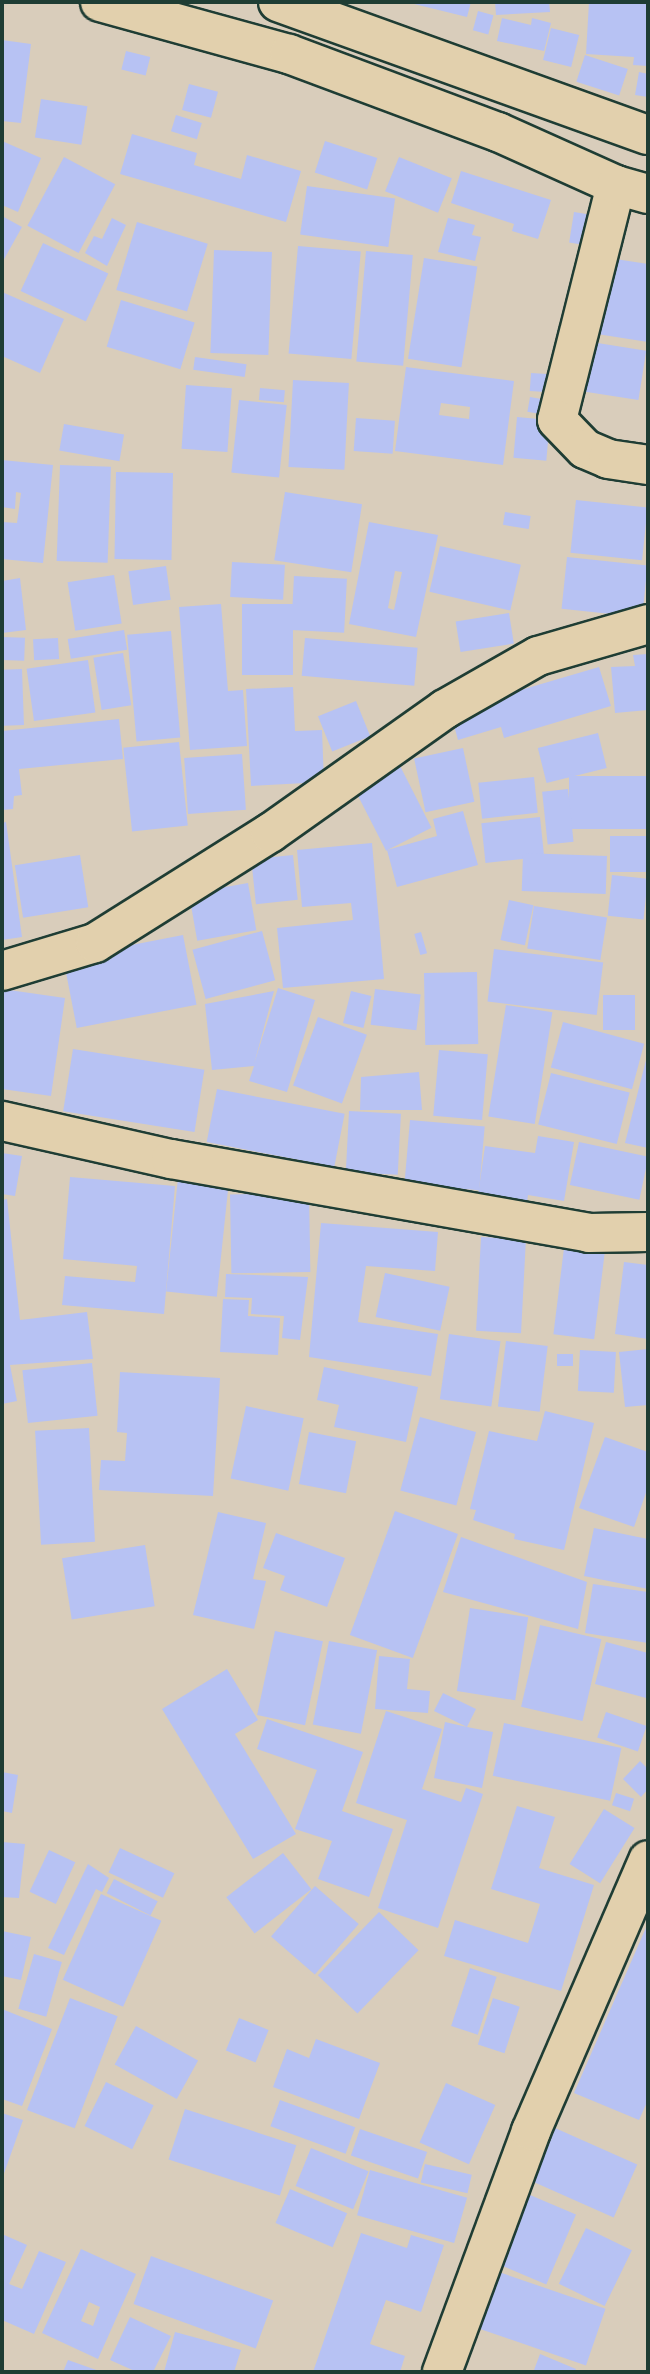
<!DOCTYPE html>
<style>
body{margin:0}
#map{position:relative;width:650px;height:2374px;overflow:hidden;background:#d9cdbb;font-family:"Patrick Hand",sans-serif}
div>[style]{position:absolute}
.building>*{inset:0;background:#b7c2f3;transform-origin:0 0}
.roads{filter:drop-shadow(2px 0 #1f3d34) drop-shadow(-2px 0 #1f3d34) drop-shadow(0 2px #1f3d34) drop-shadow(0 -2px #1f3d34)}
.street>*{height:38px;margin:-19px;padding:0 19px;transform-origin:19px;border-radius:19px;background:#e2d0ad}
.secondary>*{height:38px;margin:-19px;padding:0 19px;transform-origin:19px;border-radius:19px;background:#e2d0ad}
span{translate:-50% -50%;white-space:nowrap;text-align:center;line-height:1.15;-webkit-text-stroke:6px #e2d0ad;paint-order:stroke}
.frame{position:absolute;inset:0;border:4px solid #1f3d34;pointer-events:none}
</style>
<div id="map">
<div class="building">
<i style="clip-path:polygon(406px 2px,471px 2px,467px 17px)"></i>
<i style="clip-path:polygon(495px 2px,549px 2px,550px 12px,496px 15px)"></i>
<i style="clip-path:polygon(589px 2px,648px 2px,648px 66px,633px 65px,634px 57px,586px 54px)"></i>
<i style="left:478px;top:11px;width:16px;height:20px;rotate:15deg"></i>
<i style="clip-path:polygon(502px 18px,531px 25px,532px 18px,551px 23px,544px 51px,497px 41px)"></i>
<i style="left:551px;top:28px;width:29px;height:33px;rotate:14deg"></i>
<i style="clip-path:polygon(2px 40px,31px 44px,21px 123px,2px 121px)"></i>
<i style="left:126px;top:51px;width:25px;height:19px;rotate:14deg"></i>
<i style="left:585px;top:55px;width:45px;height:28px;rotate:18deg"></i>
<i style="clip-path:polygon(639px 72px,648px 74px,648px 97px,635px 95px)"></i>
<i style="left:189px;top:84px;width:30px;height:27px;rotate:15deg"></i>
<i style="left:41px;top:99px;width:47px;height:39px;rotate:9deg"></i>
<i style="left:176px;top:115px;width:27px;height:17px;rotate:17deg"></i>
<i style="clip-path:polygon(132px 134px,197px 153px,194px 165px,241px 179px,247px 155px,301px 171px,286px 222px,120px 174px)"></i>
<i style="clip-path:polygon(2px 141px,41px 158px,18px 212px,2px 205px)"></i>
<i style="left:325px;top:141px;width:55px;height:33px;rotate:18deg"></i>
<i style="left:64px;top:157px;width:58px;height:78px;rotate:28deg"></i>
<i style="left:399px;top:157px;width:57px;height:37px;rotate:22deg"></i>
<i style="clip-path:polygon(461px 171px,551px 200px,538px 239px,512px 231px,514px 224px,451px 203px)"></i>
<i style="left:307px;top:186px;width:89px;height:49px;rotate:8deg"></i>
<i style="left:574px;top:212px;width:20px;height:31px;rotate:9deg"></i>
<i style="clip-path:polygon(2px 216px,22px 227px,2px 263px)"></i>
<i style="clip-path:polygon(112px 218px,126px 225px,107px 266px,85px 253px,94px 236px,102px 239px)"></i>
<i style="clip-path:polygon(448px 218px,475px 225px,472px 235px,481px 237px,475px 261px,438px 252px)"></i>
<i style="left:137px;top:222px;width:74px;height:71px;rotate:17deg"></i>
<i style="left:43px;top:243px;width:72px;height:53px;rotate:25deg"></i>
<i style="left:298px;top:246px;width:63px;height:108px;rotate:5deg"></i>
<i style="left:214px;top:250px;width:58px;height:103px;rotate:2deg"></i>
<i style="left:366px;top:251px;width:47px;height:111px;rotate:5deg"></i>
<i style="left:424px;top:258px;width:54px;height:102px;rotate:9deg"></i>
<i style="clip-path:polygon(609px 258px,648px 264px,648px 342px,597px 334px)"></i>
<i style="clip-path:polygon(2px 292px,64px 319px,40px 373px,2px 356px)"></i>
<i style="left:121px;top:300px;width:77px;height:49px;rotate:17deg"></i>
<i style="left:585px;top:341px;width:62px;height:50px;rotate:9deg"></i>
<i style="left:195px;top:357px;width:52px;height:13px;rotate:8deg"></i>
<i style="clip-path:polygon(evenodd,406px 367px,514px 381px,503px 465px,395px 451px,406px 367px,441px 403px,470px 407px,469px 419px,439px 415px,441px 403px)"></i>
<i style="left:531px;top:373px;width:16px;height:18px;rotate:4deg"></i>
<i style="left:293px;top:380px;width:56px;height:87px;rotate:3deg"></i>
<i style="left:186px;top:385px;width:46px;height:64px;rotate:4deg"></i>
<i style="left:260px;top:388px;width:25px;height:12px;rotate:5deg"></i>
<i style="left:530px;top:397px;width:23px;height:15px;rotate:10deg"></i>
<i style="left:239px;top:400px;width:48px;height:73px;rotate:6deg"></i>
<i style="left:517px;top:417px;width:33px;height:41px;rotate:5deg"></i>
<i style="left:356px;top:418px;width:39px;height:33px;rotate:4deg"></i>
<i style="left:64px;top:424px;width:61px;height:27px;rotate:10deg"></i>
<i style="clip-path:polygon(2px 460px,53px 465px,43px 563px,2px 559px,2px 522px,17px 523px,21px 493px,16px 492px,15px 509px,2px 507px)"></i>
<i style="left:60px;top:465px;width:51px;height:96px;rotate:2deg"></i>
<i style="left:116px;top:472px;width:57px;height:87px;rotate:1deg"></i>
<i style="left:285px;top:492px;width:78px;height:69px;rotate:9deg"></i>
<i style="left:576px;top:500px;width:72px;height:53px;rotate:6deg"></i>
<i style="left:505px;top:512px;width:26px;height:13px;rotate:9deg"></i>
<i style="clip-path:polygon(evenodd,369px 522px,438px 535px,416px 637px,349px 624px,369px 522px,395px 571px,402px 572px,394px 610px,388px 608px,395px 571px)"></i>
<i style="left:440px;top:546px;width:83px;height:47px;rotate:13deg"></i>
<i style="left:567px;top:557px;width:81px;height:52px;rotate:6deg"></i>
<i style="left:232px;top:562px;width:53px;height:35px;rotate:3deg"></i>
<i style="left:166px;top:566px;width:34px;height:38px;rotate:82deg"></i>
<i style="left:114px;top:575px;width:49px;height:47px;rotate:81deg"></i>
<i style="left:294px;top:576px;width:53px;height:54px;rotate:3deg"></i>
<i style="clip-path:polygon(20px 578px,26px 630px,2px 633px,2px 581px)"></i>
<i style="clip-path:polygon(221px 604px,228px 691px,243px 690px,247px 746px,190px 750px,179px 607px)"></i>
<i style="left:242px;top:604px;width:51px;height:71px"></i>
<i style="left:509px;top:613px;width:31px;height:54px;rotate:81deg"></i>
<i style="left:124px;top:630px;width:20px;height:57px;rotate:81deg"></i>
<i style="left:171px;top:631px;width:107px;height:44px;rotate:85deg"></i>
<i style="left:2px;top:637px;width:23px;height:23px;rotate:2deg"></i>
<i style="left:58px;top:638px;width:21px;height:25px;rotate:87deg"></i>
<i style="left:305px;top:638px;width:113px;height:38px;rotate:5deg"></i>
<i style="left:123px;top:653px;width:53px;height:30px;rotate:81deg"></i>
<i style="clip-path:polygon(648px 654px,648px 710px,615px 713px,611px 667px,635px 666px,633px 655px)"></i>
<i style="left:88px;top:660px;width:53px;height:62px;rotate:82deg"></i>
<i style="clip-path:polygon(599px 667px,611px 706px,504px 738px,501px 727px,458px 740px,450px 711px)"></i>
<i style="left:22px;top:669px;width:56px;height:20px;rotate:88deg"></i>
<i style="clip-path:polygon(293px 687px,295px 731px,322px 730px,324px 782px,251px 786px,246px 689px)"></i>
<i style="left:356px;top:701px;width:38px;height:41px;rotate:68deg"></i>
<i style="clip-path:polygon(119px 719px,123px 759px,19px 769px,22px 795px,14px 796px,13px 809px,2px 810px,2px 731px)"></i>
<i style="left:598px;top:733px;width:36px;height:62px;rotate:76deg"></i>
<i style="left:179px;top:742px;width:84px;height:56px;rotate:84deg"></i>
<i style="left:463px;top:748px;width:55px;height:50px;rotate:78deg"></i>
<i style="left:242px;top:754px;width:56px;height:58px;rotate:86deg"></i>
<i style="left:397px;top:760px;width:76px;height:51px;rotate:63deg"></i>
<i style="left:648px;top:776px;width:53px;height:79px;rotate:90deg"></i>
<i style="left:534px;top:777px;width:36px;height:56px;rotate:84deg"></i>
<i style="left:568px;top:789px;width:53px;height:26px;rotate:84deg"></i>
<i style="clip-path:polygon(463px 811px,478px 865px,397px 887px,387px 850px,437px 836px,433px 819px)"></i>
<i style="left:540px;top:817px;width:40px;height:59px;rotate:84deg"></i>
<i style="clip-path:polygon(6px 822px,22px 937px,2px 940px,2px 823px)"></i>
<i style="left:648px;top:836px;width:36px;height:38px;rotate:90deg"></i>
<i style="clip-path:polygon(372px 843px,384px 979px,283px 988px,277px 928px,353px 920px,351px 903px,302px 907px,297px 850px)"></i>
<i style="left:80px;top:855px;width:53px;height:66px;rotate:81deg"></i>
<i style="left:293px;top:855px;width:45px;height:42px;rotate:84deg"></i>
<i style="left:607px;top:856px;width:38px;height:84px;rotate:92deg"></i>
<i style="left:612px;top:875px;width:36px;height:41px;rotate:6deg"></i>
<i style="left:248px;top:883px;width:48px;height:60px;rotate:80deg"></i>
<i style="left:509px;top:900px;width:25px;height:41px;rotate:12deg"></i>
<i style="left:534px;top:906px;width:74px;height:43px;rotate:9deg"></i>
<i style="left:262px;top:931px;width:51px;height:72px;rotate:75deg"></i>
<i style="left:421px;top:932px;width:22px;height:7px;rotate:74deg"></i>
<i style="left:183px;top:935px;width:71px;height:122px;rotate:79deg"></i>
<i style="left:494px;top:949px;width:110px;height:53px;rotate:7deg"></i>
<i style="left:477px;top:972px;width:72px;height:53px;rotate:89deg"></i>
<i style="clip-path:polygon(278px 988px,315px 1000px,287px 1092px,249px 1081px,254px 1066px,212px 1070px,205px 1004px,274px 991px,254px 1064px)"></i>
<i style="clip-path:polygon(2px 989px,65px 998px,51px 1096px,2px 1089px)"></i>
<i style="left:375px;top:989px;width:46px;height:36px;rotate:7deg"></i>
<i style="left:351px;top:991px;width:21px;height:33px;rotate:14deg"></i>
<i style="left:603px;top:995px;width:32px;height:35px"></i>
<i style="left:506px;top:1005px;width:47px;height:113px;rotate:9deg"></i>
<i style="left:318px;top:1017px;width:52px;height:73px;rotate:20deg"></i>
<i style="left:563px;top:1022px;width:84px;height:47px;rotate:15deg"></i>
<i style="left:73px;top:1049px;width:133px;height:63px;rotate:9deg"></i>
<i style="left:439px;top:1050px;width:49px;height:66px;rotate:5deg"></i>
<i style="clip-path:polygon(647px 1056px,648px 1056px,648px 1148px,625px 1143px)"></i>
<i style="clip-path:polygon(419px 1072px,422px 1110px,360px 1110px,361px 1077px)"></i>
<i style="left:551px;top:1073px;width:81px;height:53px;rotate:14deg"></i>
<i style="left:217px;top:1089px;width:130px;height:54px;rotate:11deg"></i>
<i style="left:349px;top:1111px;width:52px;height:61px;rotate:3deg"></i>
<i style="left:410px;top:1120px;width:75px;height:64px;rotate:5deg"></i>
<i style="clip-path:polygon(538px 1136px,574px 1142px,564px 1201px,528px 1195px,526px 1209px,477px 1202px,485px 1146px,535px 1153px)"></i>
<i style="left:579px;top:1142px;width:71px;height:44px;rotate:12deg"></i>
<i style="clip-path:polygon(2px 1153px,22px 1156px,15px 1196px,2px 1194px)"></i>
<i style="clip-path:polygon(70px 1177px,175px 1186px,164px 1314px,62px 1305px,65px 1276px,135px 1282px,137px 1266px,63px 1259px)"></i>
<i style="left:178px;top:1178px;width:51px;height:114px;rotate:6deg"></i>
<i style="left:309px;top:1193px;width:79px;height:79px;rotate:89deg"></i>
<i style="clip-path:polygon(7px 1199px,20px 1320px,87px 1312px,93px 1359px,10px 1365px,17px 1401px,2px 1404px,2px 1200px)"></i>
<i style="clip-path:polygon(321px 1223px,438px 1232px,435px 1271px,366px 1266px,358px 1322px,438px 1334px,431px 1376px,309px 1357px)"></i>
<i style="left:481px;top:1237px;width:45px;height:94px;rotate:3deg"></i>
<i style="left:564px;top:1248px;width:41px;height:87px;rotate:7deg"></i>
<i style="clip-path:polygon(624px 1262px,648px 1265px,648px 1339px,615px 1334px)"></i>
<i style="left:385px;top:1273px;width:66px;height:45px;rotate:12deg"></i>
<i style="clip-path:polygon(226px 1274px,308px 1277px,300px 1340px,282px 1338px,284px 1316px,251px 1314px,252px 1298px,225px 1297px)"></i>
<i style="clip-path:polygon(223px 1299px,249px 1300px,248px 1316px,280px 1318px,278px 1355px,220px 1352px)"></i>
<i style="left:449px;top:1334px;width:52px;height:66px;rotate:8deg"></i>
<i style="left:506px;top:1341px;width:42px;height:66px;rotate:7deg"></i>
<i style="clip-path:polygon(648px 1349px,648px 1405px,625px 1407px,619px 1352px)"></i>
<i style="left:580px;top:1350px;width:36px;height:41px;rotate:3deg"></i>
<i style="left:557px;top:1354px;width:16px;height:12px"></i>
<i style="left:92px;top:1363px;width:53px;height:70px;rotate:84deg"></i>
<i style="clip-path:polygon(324px 1367px,418px 1387px,406px 1442px,334px 1427px,339px 1405px,317px 1400px)"></i>
<i style="clip-path:polygon(120px 1372px,220px 1378px,213px 1496px,99px 1490px,101px 1460px,125px 1461px,127px 1433px,117px 1432px)"></i>
<i style="left:246px;top:1406px;width:59px;height:74px;rotate:12deg"></i>
<i style="clip-path:polygon(545px 1411px,594px 1423px,564px 1550px,514px 1539px,515px 1534px,473px 1520px,476px 1510px,470px 1509px,489px 1431px,537px 1441px)"></i>
<i style="left:420px;top:1417px;width:58px;height:76px;rotate:15deg"></i>
<i style="left:89px;top:1428px;width:114px;height:54px;rotate:87deg"></i>
<i style="left:309px;top:1432px;width:48px;height:53px;rotate:11deg"></i>
<i style="clip-path:polygon(605px 1437px,648px 1452px,648px 1487px,634px 1527px,579px 1508px)"></i>
<i style="left:395px;top:1511px;width:67px;height:132px;rotate:20deg"></i>
<i style="clip-path:polygon(218px 1512px,266px 1523px,253px 1579px,266px 1581px,254px 1629px,193px 1615px)"></i>
<i style="clip-path:polygon(594px 1528px,648px 1539px,648px 1589px,584px 1576px)"></i>
<i style="clip-path:polygon(276px 1533px,345px 1558px,327px 1607px,280px 1590px,285px 1576px,263px 1568px)"></i>
<i style="clip-path:polygon(461px 1537px,587px 1582px,578px 1629px,443px 1592px)"></i>
<i style="left:145px;top:1545px;width:62px;height:84px;rotate:81deg"></i>
<i style="clip-path:polygon(593px 1584px,648px 1592px,648px 1643px,585px 1633px)"></i>
<i style="left:470px;top:1608px;width:59px;height:84px;rotate:9deg"></i>
<i style="left:540px;top:1625px;width:63px;height:84px;rotate:13deg"></i>
<i style="left:275px;top:1631px;width:49px;height:86px;rotate:12deg"></i>
<i style="left:329px;top:1641px;width:49px;height:85px;rotate:11deg"></i>
<i style="clip-path:polygon(606px 1642px,648px 1653px,646px 1698px,595px 1684px)"></i>
<i style="clip-path:polygon(379px 1656px,410px 1659px,407px 1689px,430px 1691px,428px 1713px,375px 1709px)"></i>
<i style="clip-path:polygon(227px 1669px,258px 1720px,235px 1734px,296px 1834px,253px 1859px,162px 1709px)"></i>
<i style="clip-path:polygon(443px 1693px,476px 1709px,467px 1727px,493px 1732px,482px 1788px,434px 1778px,445px 1722px,467px 1727px,434px 1711px)"></i>
<i style="clip-path:polygon(386px 1711px,442px 1729px,422px 1789px,461px 1802px,466px 1788px,483px 1794px,438px 1928px,378px 1908px,407px 1820px,356px 1803px)"></i>
<i style="left:606px;top:1712px;width:43px;height:27px;rotate:19deg"></i>
<i style="clip-path:polygon(267px 1719px,363px 1752px,342px 1811px,393px 1829px,369px 1897px,318px 1879px,332px 1841px,295px 1829px,317px 1770px,257px 1749px)"></i>
<i style="left:504px;top:1723px;width:120px;height:54px;rotate:12deg"></i>
<i style="clip-path:polygon(640px 1761px,648px 1769px,648px 1789px,641px 1797px,623px 1779px)"></i>
<i style="clip-path:polygon(2px 1772px,18px 1775px,12px 1813px,2px 1811px)"></i>
<i style="left:616px;top:1793px;width:19px;height:13px;rotate:18deg"></i>
<i style="clip-path:polygon(517px 1806px,555px 1817px,539px 1868px,594px 1885px,561px 1991px,444px 1956px,455px 1920px,528px 1943px,540px 1904px,491px 1889px)"></i>
<i style="left:604px;top:1809px;width:36px;height:65px;rotate:32deg"></i>
<i style="clip-path:polygon(2px 1842px,25px 1844px,19px 1898px,2px 1897px)"></i>
<i style="left:120px;top:1848px;width:60px;height:27px;rotate:25deg"></i>
<i style="left:49px;top:1850px;width:29px;height:46px;rotate:25deg"></i>
<i style="left:283px;top:1853px;width:46px;height:72px;rotate:52deg"></i>
<i style="clip-path:polygon(88px 1864px,109px 1878px,102px 1892px,96px 1889px,64px 1955px,48px 1948px)"></i>
<i style="left:114px;top:1879px;width:49px;height:16px;rotate:27deg"></i>
<i style="left:315px;top:1886px;width:58px;height:67px;rotate:41deg"></i>
<i style="left:101px;top:1894px;width:66px;height:94px;rotate:24deg"></i>
<i style="left:379px;top:1912px;width:55px;height:88px;rotate:44deg"></i>
<i style="clip-path:polygon(648px 1923px,648px 2100px,639px 2120px,574px 2093px)"></i>
<i style="clip-path:polygon(2px 1931px,31px 1937px,21px 1980px,2px 1976px)"></i>
<i style="left:34px;top:1954px;width:29px;height:57px;rotate:16deg"></i>
<i style="left:470px;top:1968px;width:28px;height:61px;rotate:18deg"></i>
<i style="left:70px;top:1998px;width:51px;height:120px;rotate:21deg"></i>
<i style="left:493px;top:1998px;width:28px;height:49px;rotate:18deg"></i>
<i style="clip-path:polygon(2px 2009px,52px 2029px,22px 2106px,2px 2099px)"></i>
<i style="left:239px;top:2018px;width:32px;height:35px;rotate:22deg"></i>
<i style="left:136px;top:2026px;width:71px;height:44px;rotate:29deg"></i>
<i style="clip-path:polygon(316px 2039px,380px 2063px,359px 2119px,273px 2087px,287px 2049px,309px 2058px)"></i>
<i style="left:106px;top:2082px;width:53px;height:49px;rotate:26deg"></i>
<i style="left:446px;top:2083px;width:54px;height:65px;rotate:24deg"></i>
<i style="left:280px;top:2100px;width:80px;height:28px;rotate:20deg"></i>
<i style="left:185px;top:2109px;width:117px;height:53px;rotate:18deg"></i>
<i style="clip-path:polygon(2px 2113px,23px 2120px,2px 2179px)"></i>
<i style="left:555px;top:2128px;width:90px;height:58px;rotate:24deg"></i>
<i style="left:360px;top:2129px;width:71px;height:28px;rotate:19deg"></i>
<i style="left:311px;top:2148px;width:62px;height:41px;rotate:22deg"></i>
<i style="left:425px;top:2164px;width:48px;height:19px;rotate:13deg"></i>
<i style="left:370px;top:2170px;width:101px;height:47px;rotate:16deg"></i>
<i style="left:290px;top:2189px;width:62px;height:37px;rotate:23deg"></i>
<i style="left:530px;top:2195px;width:50px;height:76px;rotate:23deg"></i>
<i style="left:586px;top:2228px;width:51px;height:62px;rotate:26deg"></i>
<i style="clip-path:polygon(361px 2233px,407px 2248px,411px 2235px,444px 2245px,421px 2312px,386px 2300px,370px 2344px,405px 2356px,400px 2372px,313px 2372px)"></i>
<i style="clip-path:polygon(2px 2234px,27px 2245px,9px 2284px,22px 2289px,39px 2251px,66px 2262px,34px 2334px,2px 2320px)"></i>
<i style="clip-path:polygon(evenodd,81px 2249px,136px 2274px,98px 2359px,42px 2333px,81px 2249px,89px 2302px,100px 2307px,93px 2326px,81px 2321px,89px 2302px)"></i>
<i style="left:151px;top:2256px;width:130px;height:51px;rotate:20deg"></i>
<i style="left:493px;top:2270px;width:119px;height:60px;rotate:19deg"></i>
<i style="clip-path:polygon(130px 2317px,171px 2336px,153px 2372px,137px 2372px,110px 2360px)"></i>
<i style="clip-path:polygon(175px 2332px,241px 2350px,234px 2372px,164px 2372px)"></i>
<i style="clip-path:polygon(540px 2354px,576px 2369px,575px 2372px,534px 2370px)"></i>
<i style="clip-path:polygon(68px 2360px,102px 2372px,63px 2372px)"></i>
</div>
<div class="roads">
<div class="street">
<i style="left:616px;top:185px;width:242px;rotate:104.1deg"></i>
<i style="left:557px;top:420px;width:40px;rotate:46deg"></i>
<i style="left:585px;top:449px;width:25px;rotate:23deg"></i>
<i style="left:608px;top:459px;width:40px;rotate:8.5deg"></i>
<i style="left:2px;top:971px;width:97px;rotate:-16.8deg"></i>
<i style="left:95px;top:943px;width:207px;rotate:-32.2deg"></i>
<i style="left:270px;top:833px;width:214px;rotate:-35.3deg"></i>
<i style="left:445px;top:709px;width:107px;rotate:-29.7deg"></i>
<i style="left:538px;top:656px;width:115px;rotate:-16.2deg"></i>
<i style="left:2px;top:1121px;width:173px;rotate:12.7deg"></i>
<i style="left:171px;top:1159px;width:424px;rotate:10deg"></i>
<i style="left:589px;top:1233px;width:59px;rotate:-1deg"></i>
<i style="left:442px;top:2372px;width:257px;rotate:-69.7deg"></i>
<i style="left:531px;top:2131px;width:295px;rotate:-66.6deg"></i>
</div>
<div class="secondary">
<i style="left:100px;top:2px;width:196px;rotate:15.4deg"></i>
<i style="left:289px;top:54px;width:223px;rotate:20.5deg"></i>
<i style="left:498px;top:132px;width:129px;rotate:24.2deg"></i>
<i style="left:616px;top:185px;width:33px;rotate:16deg"></i>
<i style="left:278px;top:2px;width:393px;rotate:19.8deg"></i>
</div>
</div>
<div class="frame"></div>
</div>
